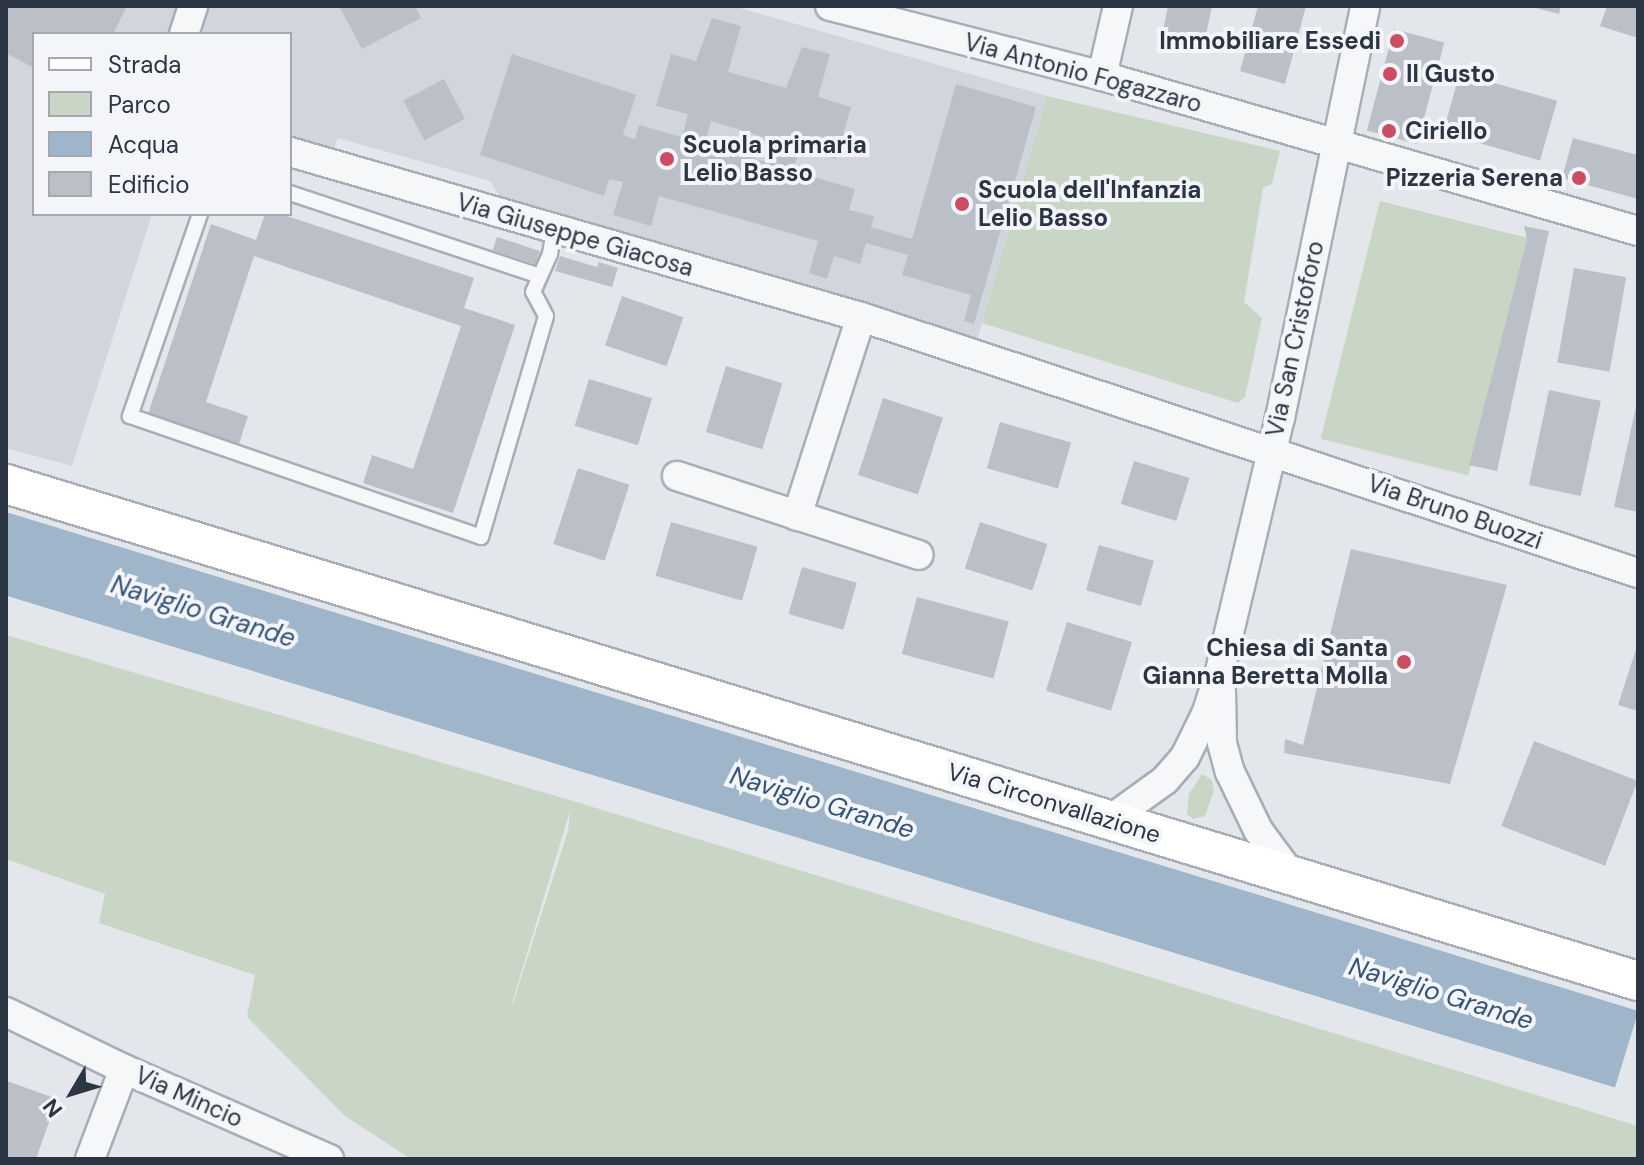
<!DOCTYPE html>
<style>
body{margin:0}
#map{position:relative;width:1644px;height:1165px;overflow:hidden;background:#e3e7eb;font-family:"DM Sans",sans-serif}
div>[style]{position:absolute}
.built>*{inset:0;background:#d1d6dd}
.green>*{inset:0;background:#c9d5c5;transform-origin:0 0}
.water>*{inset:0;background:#9fb5ca;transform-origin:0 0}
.building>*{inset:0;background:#bbc0c8;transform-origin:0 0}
.roads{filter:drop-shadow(2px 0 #a8aeb5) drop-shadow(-2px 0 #a8aeb5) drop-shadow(0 2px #a8aeb5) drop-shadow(0 -2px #a8aeb5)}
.lane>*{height:14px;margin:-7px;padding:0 7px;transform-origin:7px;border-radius:7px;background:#f6f7f9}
.street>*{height:28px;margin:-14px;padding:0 14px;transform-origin:14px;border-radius:14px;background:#f6f7f9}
.secondary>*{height:38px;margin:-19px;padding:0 19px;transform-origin:19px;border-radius:19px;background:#fff}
.dots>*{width:22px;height:22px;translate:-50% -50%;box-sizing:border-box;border:4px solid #f3f5f8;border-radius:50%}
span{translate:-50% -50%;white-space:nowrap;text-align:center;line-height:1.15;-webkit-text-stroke:8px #f3f5f8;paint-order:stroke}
.poi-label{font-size:24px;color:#2b3543;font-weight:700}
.right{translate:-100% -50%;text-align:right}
.left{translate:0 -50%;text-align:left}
.street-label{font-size:24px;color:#2b3543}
.water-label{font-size:26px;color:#365477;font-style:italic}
.frame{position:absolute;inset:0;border:8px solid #2b3543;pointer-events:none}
.legend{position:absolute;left:32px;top:32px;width:260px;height:184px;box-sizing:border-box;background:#f3f5f8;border:2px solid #a3a8b0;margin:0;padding:10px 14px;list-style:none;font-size:24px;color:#2b3543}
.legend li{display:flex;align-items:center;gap:16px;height:40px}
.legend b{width:40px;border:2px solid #a3a8b0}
.north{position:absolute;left:32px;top:1053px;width:80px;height:80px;-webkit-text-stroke:6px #f3f5f8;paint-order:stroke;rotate:232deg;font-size:22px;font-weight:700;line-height:32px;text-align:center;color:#2b3543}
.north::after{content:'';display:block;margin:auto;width:28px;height:36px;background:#2b3543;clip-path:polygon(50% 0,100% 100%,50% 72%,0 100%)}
</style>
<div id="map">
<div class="built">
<i style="clip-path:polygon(6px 6px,184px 6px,175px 34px,34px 34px,34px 214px,152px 214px,72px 466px,6px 448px)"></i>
<i style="clip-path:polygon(203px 6px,733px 6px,1047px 96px,977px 340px,500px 196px,490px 181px,338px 138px,332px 153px,290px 140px,290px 34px,196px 34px)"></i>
</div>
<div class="green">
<i style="clip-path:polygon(1047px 96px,1280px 151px,1272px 184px,1263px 188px,1244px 302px,1262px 318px,1245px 397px,1238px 403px,982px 323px)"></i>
<i style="left:1380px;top:201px;width:152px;height:245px;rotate:14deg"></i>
<i style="clip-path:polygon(evenodd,6px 635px,573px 801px,1638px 1126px,1638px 1159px,411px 1159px,345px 1116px,247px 1017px,255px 975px,99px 923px,105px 894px,6px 859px,6px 635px,570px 811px,568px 831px,513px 1003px,512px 1003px,570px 811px)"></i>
<i style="clip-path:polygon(1202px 774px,1212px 780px,1214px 791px,1205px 816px,1193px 819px,1187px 814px,1189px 794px)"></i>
</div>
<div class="water">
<i style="left:6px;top:512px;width:1707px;height:80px;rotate:17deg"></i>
</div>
<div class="building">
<i style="clip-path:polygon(6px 6px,127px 6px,113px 34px,34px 34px,34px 68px,6px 53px)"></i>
<i style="clip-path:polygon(339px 6px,415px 6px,421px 18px,362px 49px)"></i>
<i style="clip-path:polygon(1168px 6px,1212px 6px,1204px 45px,1162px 36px)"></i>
<i style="clip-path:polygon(1258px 6px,1306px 6px,1285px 84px,1240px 71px)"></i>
<i style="clip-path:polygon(1528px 6px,1561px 6px,1559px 14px)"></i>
<i style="clip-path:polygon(1607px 6px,1638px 6px,1638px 38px,1600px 26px)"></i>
<i style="clip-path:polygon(evenodd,712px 18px,741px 26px,728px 72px,786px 88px,802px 47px,830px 54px,818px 97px,851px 107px,836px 159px,800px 148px,793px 171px,855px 189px,849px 210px,874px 216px,871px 227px,912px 239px,956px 84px,1036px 107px,974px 324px,964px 321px,971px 295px,902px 275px,908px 255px,866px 243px,860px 264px,834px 256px,827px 279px,809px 273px,818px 241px,659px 196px,651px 226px,613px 215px,623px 182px,609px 179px,604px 196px,480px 155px,512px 54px,636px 95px,623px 135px,635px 139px,639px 125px,682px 137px,688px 114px,656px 106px,671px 54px,696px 61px,712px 18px,711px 121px,776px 141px,770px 163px,705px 143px,711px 121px)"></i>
<i style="left:1394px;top:29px;width:52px;height:105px;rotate:15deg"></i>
<i style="left:1460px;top:73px;width:101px;height:62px;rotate:16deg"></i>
<i style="left:444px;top:79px;width:45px;height:46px;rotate:62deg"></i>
<i style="clip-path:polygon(1573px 138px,1638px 155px,1638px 199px,1562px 178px)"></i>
<i style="clip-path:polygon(265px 214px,281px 214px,474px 278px,464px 308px,515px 325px,453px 513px,363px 483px,372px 455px,413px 469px,461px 326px,254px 256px,206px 402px,248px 416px,239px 444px,148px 414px,211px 224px,256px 240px)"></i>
<i style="clip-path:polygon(1524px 226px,1549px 231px,1497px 471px,1469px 465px,1527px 239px)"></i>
<i style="left:497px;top:237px;width:45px;height:14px;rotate:18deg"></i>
<i style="clip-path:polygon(560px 256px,597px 267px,599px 262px,618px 268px,612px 287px,555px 271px)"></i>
<i style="left:1574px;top:268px;width:53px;height:96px;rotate:10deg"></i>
<i style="left:622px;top:296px;width:65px;height:52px;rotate:19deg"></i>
<i style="left:726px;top:366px;width:59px;height:69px;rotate:17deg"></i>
<i style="left:589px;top:379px;width:66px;height:49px;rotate:17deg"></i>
<i style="left:1549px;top:390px;width:53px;height:97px;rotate:12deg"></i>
<i style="left:883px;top:398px;width:63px;height:81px;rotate:18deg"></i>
<i style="clip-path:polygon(1637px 402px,1638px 402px,1638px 512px,1614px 507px)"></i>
<i style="left:1000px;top:422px;width:74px;height:48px;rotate:16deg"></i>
<i style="left:1134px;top:461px;width:58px;height:45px;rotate:17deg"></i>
<i style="left:578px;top:468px;width:54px;height:80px;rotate:18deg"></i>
<i style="left:671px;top:522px;width:90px;height:56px;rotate:16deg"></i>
<i style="left:980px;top:522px;width:71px;height:49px;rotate:18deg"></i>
<i style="left:1099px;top:545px;width:57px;height:47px;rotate:16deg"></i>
<i style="clip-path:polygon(1351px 549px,1507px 585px,1450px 784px,1284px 753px,1285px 739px,1303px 745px)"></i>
<i style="left:802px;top:567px;width:57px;height:49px;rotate:16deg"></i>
<i style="left:917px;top:597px;width:95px;height:59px;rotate:15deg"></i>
<i style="left:1067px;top:622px;width:68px;height:72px;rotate:17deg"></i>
<i style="clip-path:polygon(1637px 646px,1638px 646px,1638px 711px,1618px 705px)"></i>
<i style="left:1534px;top:741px;width:111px;height:91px;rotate:21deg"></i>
<i style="clip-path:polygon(7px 1081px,57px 1099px,36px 1159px,6px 1159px)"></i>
</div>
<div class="roads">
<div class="lane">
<i style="left:290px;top:193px;width:263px;rotate:18.4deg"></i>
<i style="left:200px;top:214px;width:214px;rotate:109.1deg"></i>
<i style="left:130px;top:416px;width:371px;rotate:19deg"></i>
<i style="left:481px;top:537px;width:230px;rotate:-73.6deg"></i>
<i style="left:546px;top:316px;width:27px;rotate:-118deg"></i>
<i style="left:533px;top:292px;width:42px;rotate:-65.9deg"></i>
<i style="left:550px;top:254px;width:25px;rotate:-81deg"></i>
</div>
<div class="street">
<i style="left:830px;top:6px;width:281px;rotate:14.4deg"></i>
<i style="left:1102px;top:76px;width:558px;rotate:16.13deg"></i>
<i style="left:184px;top:34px;width:29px;rotate:-72deg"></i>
<i style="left:1102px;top:76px;width:72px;rotate:-77.1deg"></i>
<i style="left:290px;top:152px;width:594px;rotate:16.12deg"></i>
<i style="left:861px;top:317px;width:818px;rotate:18.24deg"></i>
<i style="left:677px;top:476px;width:254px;rotate:18.1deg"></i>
<i style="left:797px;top:516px;width:209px;rotate:-72.2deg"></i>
<i style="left:1221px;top:690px;width:53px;rotate:88.9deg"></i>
<i style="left:1222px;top:743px;width:30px;rotate:75deg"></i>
<i style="left:1230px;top:772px;width:64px;rotate:64.2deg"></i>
<i style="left:1258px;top:830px;width:56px;rotate:53.7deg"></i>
<i style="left:1111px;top:819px;width:67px;rotate:-35.8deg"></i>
<i style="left:1165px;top:780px;width:30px;rotate:-49deg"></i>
<i style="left:1185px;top:757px;width:50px;rotate:-63.9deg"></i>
<i style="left:1207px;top:712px;width:43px;rotate:-72.4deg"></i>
<i style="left:1220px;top:671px;width:260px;rotate:-76.7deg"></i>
<i style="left:1280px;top:418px;width:421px;rotate:-78.3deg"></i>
<i style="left:6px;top:1012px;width:131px;rotate:25.8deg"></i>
<i style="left:124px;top:1069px;width:224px;rotate:23.7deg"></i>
<i style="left:90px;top:1159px;width:96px;rotate:-69.3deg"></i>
</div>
<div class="secondary">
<i style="left:6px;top:484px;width:1706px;rotate:16.94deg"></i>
</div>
</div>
<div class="dots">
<i style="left:1397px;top:41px;background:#cc4c63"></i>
<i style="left:1390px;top:74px;background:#cc4c63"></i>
<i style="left:1389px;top:131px;background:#cc4c63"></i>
<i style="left:667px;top:159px;background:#cc4c63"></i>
<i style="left:1579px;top:178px;background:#cc4c63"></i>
<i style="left:962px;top:204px;background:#cc4c63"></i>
<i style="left:1404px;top:662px;background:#cc4c63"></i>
</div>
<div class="poi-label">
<span class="right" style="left:1381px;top:41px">Immobiliare Essedi</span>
<span class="left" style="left:1406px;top:74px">Il Gusto</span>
<span class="left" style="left:1405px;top:131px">Ciriello</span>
<span class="left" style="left:683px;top:159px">Scuola primaria<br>Lelio Basso</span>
<span class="right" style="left:1563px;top:178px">Pizzeria Serena</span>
<span class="left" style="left:978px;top:204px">Scuola dell'Infanzia<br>Lelio Basso</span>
<span class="right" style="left:1388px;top:662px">Chiesa di Santa<br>Gianna Beretta Molla</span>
</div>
<div class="street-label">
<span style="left:1083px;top:73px;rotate:15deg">Via Antonio Fogazzaro</span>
<span style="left:575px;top:235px;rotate:16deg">Via Giuseppe Giacosa</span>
<span style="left:1295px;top:339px;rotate:-78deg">Via San Cristoforo</span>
<span style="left:1455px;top:512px;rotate:19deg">Via Bruno Buozzi</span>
<span style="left:1054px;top:803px;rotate:17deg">Via Circonvallazione</span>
<span style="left:189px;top:1097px;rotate:24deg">Via Mincio</span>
</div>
<div class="water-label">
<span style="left:203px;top:612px;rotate:17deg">Naviglio Grande</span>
<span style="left:822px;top:803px;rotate:17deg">Naviglio Grande</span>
<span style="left:1441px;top:994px;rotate:17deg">Naviglio Grande</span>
</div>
<div class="frame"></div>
<ul class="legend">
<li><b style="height:10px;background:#fff"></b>Strada</li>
<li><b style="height:22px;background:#c9d5c5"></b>Parco</li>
<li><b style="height:22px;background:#9fb5ca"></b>Acqua</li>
<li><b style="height:22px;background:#bbc0c8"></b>Edificio</li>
</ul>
<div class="north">N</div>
</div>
